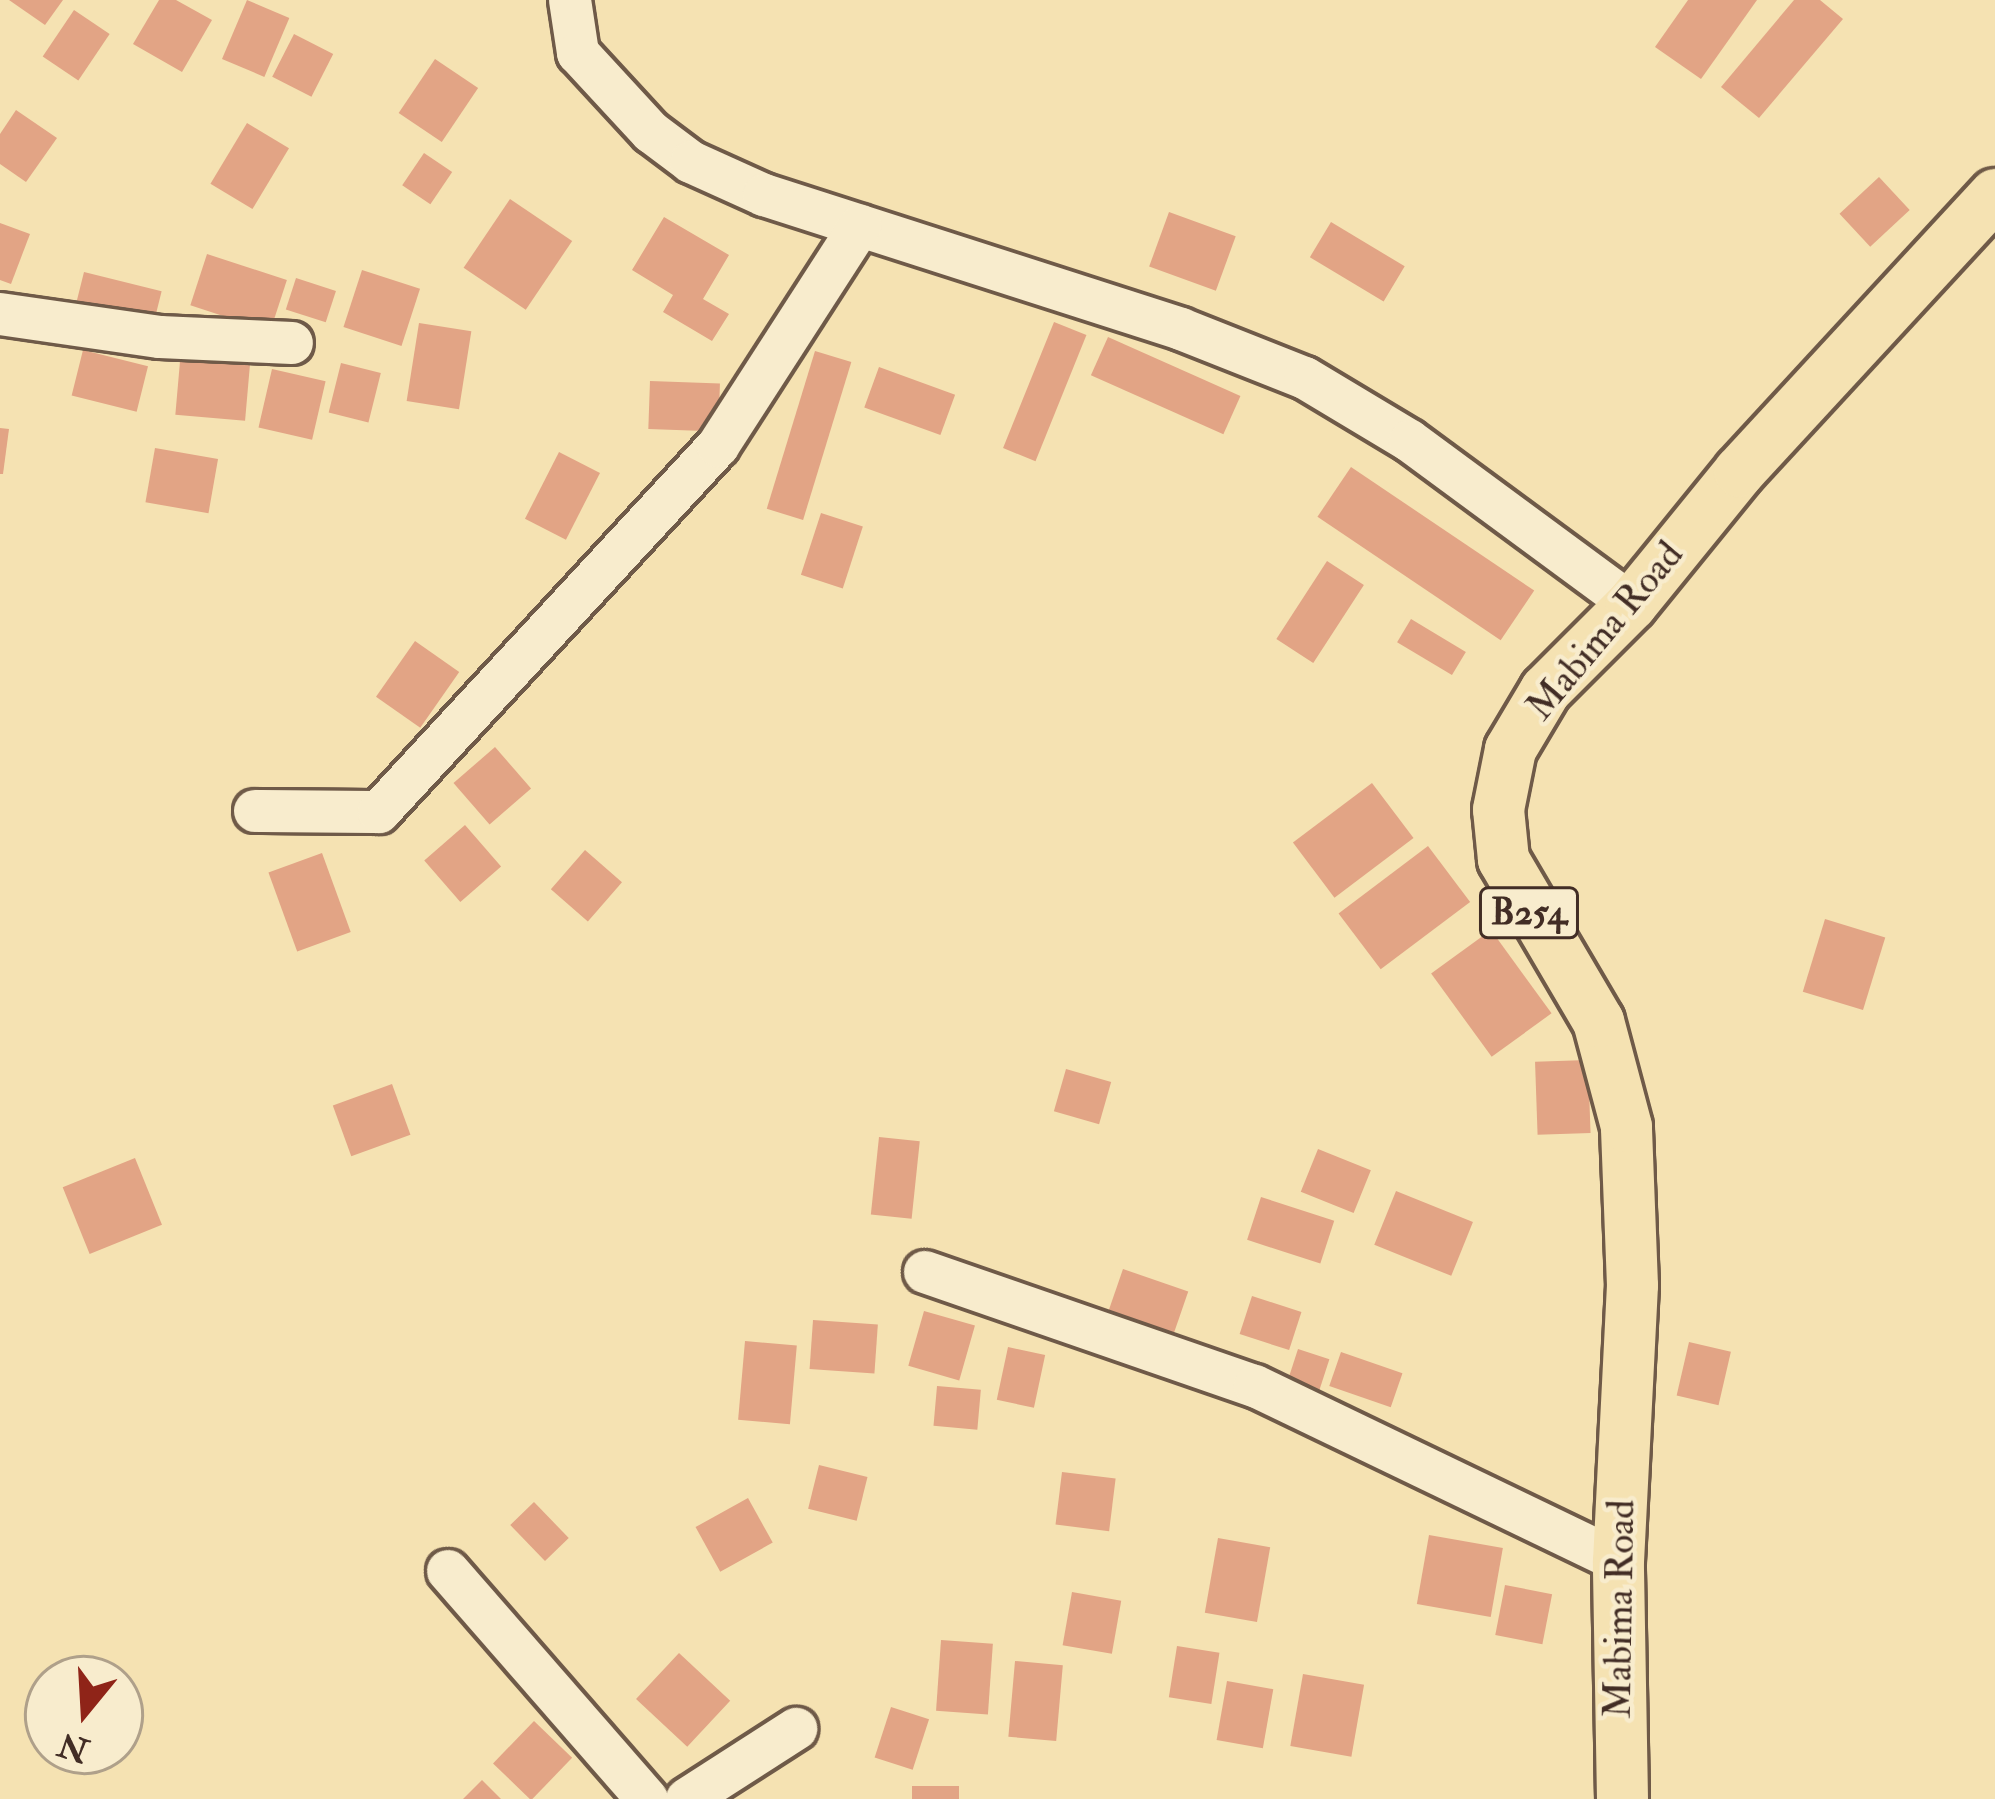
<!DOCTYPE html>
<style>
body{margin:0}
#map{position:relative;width:1995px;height:1799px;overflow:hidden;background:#f5e2b2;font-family:"IM FELL Double Pica",serif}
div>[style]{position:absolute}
.building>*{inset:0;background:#e2a485;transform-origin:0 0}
.roads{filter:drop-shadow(3px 0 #6f5a48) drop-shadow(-3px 0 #6f5a48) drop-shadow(0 3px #6f5a48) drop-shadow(0 -3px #6f5a48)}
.minor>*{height:42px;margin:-21px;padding:0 21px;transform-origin:21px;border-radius:21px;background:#f8eccd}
.major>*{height:51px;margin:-25.5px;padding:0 25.5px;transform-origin:25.5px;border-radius:25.5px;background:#f5e2b2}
span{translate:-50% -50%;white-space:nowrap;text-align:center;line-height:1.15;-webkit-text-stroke:9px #f8eccd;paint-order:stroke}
.shield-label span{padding:3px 9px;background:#f8eccd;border:3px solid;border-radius:9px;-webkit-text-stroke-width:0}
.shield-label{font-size:36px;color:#422d25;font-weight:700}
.street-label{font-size:39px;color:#422d25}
.north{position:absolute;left:24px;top:1655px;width:120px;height:120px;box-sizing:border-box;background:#f8eccd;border:3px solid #afa08a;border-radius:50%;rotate:198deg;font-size:33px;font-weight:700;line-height:48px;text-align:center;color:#422d25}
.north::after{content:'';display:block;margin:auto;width:42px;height:54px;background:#8f2418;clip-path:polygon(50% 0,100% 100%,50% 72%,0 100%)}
</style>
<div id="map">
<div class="building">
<i style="clip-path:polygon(9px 0,63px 0,45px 25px)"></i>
<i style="clip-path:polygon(159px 0,176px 0,212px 20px,182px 72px,133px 44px)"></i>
<i style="left:247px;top:0;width:46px;height:64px;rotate:23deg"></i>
<i style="clip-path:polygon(1688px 0,1757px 0,1701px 79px,1655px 47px)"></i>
<i style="clip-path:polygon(1794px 0,1820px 0,1843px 19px,1759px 118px,1721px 87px)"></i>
<i style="left:74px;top:10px;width:43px;height:56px;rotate:34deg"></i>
<i style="left:294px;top:34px;width:44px;height:48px;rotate:27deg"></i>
<i style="left:435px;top:59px;width:52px;height:65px;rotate:34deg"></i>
<i style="clip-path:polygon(16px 110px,57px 138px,26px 182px,0 164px,0 134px)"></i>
<i style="left:247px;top:123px;width:49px;height:71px;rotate:31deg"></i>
<i style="left:424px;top:153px;width:34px;height:39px;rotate:34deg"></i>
<i style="left:1879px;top:177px;width:45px;height:54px;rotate:47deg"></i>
<i style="left:510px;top:199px;width:75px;height:83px;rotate:34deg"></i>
<i style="left:1169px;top:212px;width:71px;height:58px;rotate:20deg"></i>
<i style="clip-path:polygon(664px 217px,729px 255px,703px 299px,729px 314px,712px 341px,663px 312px,673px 295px,632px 270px)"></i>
<i style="left:1331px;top:222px;width:86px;height:41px;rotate:31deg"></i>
<i style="clip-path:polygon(0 223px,30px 234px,11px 284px,0 280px)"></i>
<i style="left:207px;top:254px;width:84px;height:54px;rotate:18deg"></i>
<i style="left:362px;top:270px;width:61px;height:60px;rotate:18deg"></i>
<i style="left:84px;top:272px;width:80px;height:35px;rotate:14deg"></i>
<i style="left:296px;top:278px;width:42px;height:33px;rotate:18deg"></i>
<i style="left:1054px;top:322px;width:35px;height:136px;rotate:22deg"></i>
<i style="left:419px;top:323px;width:53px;height:79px;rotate:9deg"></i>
<i style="left:1108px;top:337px;width:145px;height:42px;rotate:24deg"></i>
<i style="left:83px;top:350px;width:67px;height:47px;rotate:14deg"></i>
<i style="left:181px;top:350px;width:70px;height:65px;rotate:5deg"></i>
<i style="left:815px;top:351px;width:38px;height:165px;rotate:17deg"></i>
<i style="left:341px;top:363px;width:41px;height:51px;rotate:14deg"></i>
<i style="left:879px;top:367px;width:81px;height:43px;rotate:20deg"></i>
<i style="left:272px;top:369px;width:55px;height:60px;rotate:13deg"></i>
<i style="left:650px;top:381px;width:70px;height:48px;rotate:2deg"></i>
<i style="clip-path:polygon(0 428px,9px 429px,3px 474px,0 474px)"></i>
<i style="left:155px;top:448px;width:64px;height:55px;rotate:10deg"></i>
<i style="left:559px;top:452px;width:46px;height:75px;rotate:27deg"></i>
<i style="left:1351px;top:467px;width:221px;height:60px;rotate:34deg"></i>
<i style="left:821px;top:513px;width:44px;height:65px;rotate:18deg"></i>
<i style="left:1327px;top:561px;width:44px;height:93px;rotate:33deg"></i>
<i style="left:1411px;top:619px;width:64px;height:27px;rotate:31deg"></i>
<i style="left:415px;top:641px;width:54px;height:68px;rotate:35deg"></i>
<i style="left:495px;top:747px;width:55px;height:55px;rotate:49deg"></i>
<i style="left:1372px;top:783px;width:69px;height:99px;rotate:53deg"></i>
<i style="left:465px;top:825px;width:55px;height:54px;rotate:49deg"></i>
<i style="left:1428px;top:846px;width:70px;height:112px;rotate:53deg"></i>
<i style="left:585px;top:850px;width:49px;height:52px;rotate:41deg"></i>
<i style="left:322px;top:853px;width:84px;height:57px;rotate:70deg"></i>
<i style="left:1825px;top:919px;width:63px;height:76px;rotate:17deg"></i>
<i style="left:1491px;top:930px;width:103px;height:74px;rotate:54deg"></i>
<i style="left:1588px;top:1060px;width:73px;height:53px;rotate:88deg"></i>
<i style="left:1066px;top:1069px;width:47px;height:44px;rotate:16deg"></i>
<i style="left:392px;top:1084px;width:54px;height:63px;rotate:70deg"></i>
<i style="left:879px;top:1137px;width:41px;height:78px;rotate:6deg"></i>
<i style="left:1318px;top:1149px;width:57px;height:46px;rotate:22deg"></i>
<i style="left:135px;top:1158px;width:72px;height:78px;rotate:68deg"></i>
<i style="left:1396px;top:1191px;width:83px;height:58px;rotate:22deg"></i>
<i style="left:1261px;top:1197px;width:77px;height:45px;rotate:18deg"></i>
<i style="left:1123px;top:1269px;width:69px;height:49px;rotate:19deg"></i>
<i style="left:1252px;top:1296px;width:52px;height:40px;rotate:18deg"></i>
<i style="left:924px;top:1311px;width:53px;height:57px;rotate:16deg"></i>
<i style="left:813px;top:1320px;width:65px;height:49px;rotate:4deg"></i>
<i style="left:745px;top:1341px;width:52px;height:79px;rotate:5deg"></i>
<i style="left:1689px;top:1342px;width:43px;height:55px;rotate:13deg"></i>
<i style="left:1008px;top:1347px;width:38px;height:54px;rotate:12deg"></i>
<i style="left:1298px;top:1349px;width:33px;height:42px;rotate:18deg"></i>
<i style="left:1341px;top:1352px;width:65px;height:36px;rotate:19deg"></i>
<i style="left:937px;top:1386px;width:44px;height:40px;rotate:5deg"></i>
<i style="left:819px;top:1465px;width:50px;height:45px;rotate:14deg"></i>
<i style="left:1062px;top:1472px;width:54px;height:53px;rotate:7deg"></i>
<i style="left:748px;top:1498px;width:51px;height:60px;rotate:61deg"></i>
<i style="left:534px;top:1502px;width:50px;height:33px;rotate:46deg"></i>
<i style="left:1429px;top:1535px;width:75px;height:70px;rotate:10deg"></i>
<i style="left:1218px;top:1538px;width:53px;height:76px;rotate:10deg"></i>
<i style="left:1505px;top:1585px;width:48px;height:51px;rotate:11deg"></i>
<i style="left:1072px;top:1592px;width:50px;height:54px;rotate:10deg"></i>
<i style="left:941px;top:1640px;width:52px;height:71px;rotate:4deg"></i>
<i style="left:1177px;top:1646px;width:43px;height:52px;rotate:9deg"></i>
<i style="left:679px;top:1653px;width:70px;height:63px;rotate:43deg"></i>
<i style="left:1015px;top:1661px;width:48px;height:76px;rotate:5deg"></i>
<i style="left:1303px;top:1674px;width:62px;height:73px;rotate:10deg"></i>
<i style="left:1227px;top:1681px;width:47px;height:60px;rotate:10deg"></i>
<i style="left:891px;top:1707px;width:40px;height:53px;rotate:18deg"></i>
<i style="left:534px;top:1721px;width:53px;height:59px;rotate:44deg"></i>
<i style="clip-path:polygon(482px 1780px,501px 1799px,463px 1799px)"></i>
<i style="left:912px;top:1786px;width:47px;height:13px"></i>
</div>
<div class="roads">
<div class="minor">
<i style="left:570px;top:0;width:54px;rotate:81.4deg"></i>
<i style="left:578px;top:53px;width:108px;rotate:47.3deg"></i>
<i style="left:651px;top:132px;width:50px;rotate:36.9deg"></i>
<i style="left:691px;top:162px;width:80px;rotate:24.3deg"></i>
<i style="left:764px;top:195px;width:438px;rotate:17.8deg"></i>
<i style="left:1181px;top:329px;width:133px;rotate:21.6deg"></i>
<i style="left:1305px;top:378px;width:122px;rotate:31deg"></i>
<i style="left:1410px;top:441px;width:275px;rotate:36.4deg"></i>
<i style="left:0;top:314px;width:162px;rotate:8.2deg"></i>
<i style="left:160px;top:337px;width:132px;rotate:2.6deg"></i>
<i style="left:255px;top:811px;width:124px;rotate:0.5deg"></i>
<i style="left:379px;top:812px;width:499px;rotate:-47.2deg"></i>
<i style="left:718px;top:446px;width:262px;rotate:-57.2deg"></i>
<i style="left:925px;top:1272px;width:349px;rotate:19.1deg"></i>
<i style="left:1255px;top:1386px;width:403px;rotate:25.7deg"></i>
<i style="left:448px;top:1571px;width:303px;rotate:48.9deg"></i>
<i style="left:687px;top:1799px;width:130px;rotate:-32.7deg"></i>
</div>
<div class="major">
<i style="left:1622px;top:1799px;width:238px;rotate:-91deg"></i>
<i style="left:1618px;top:1561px;width:276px;rotate:-87.1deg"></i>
<i style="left:1632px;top:1285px;width:159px;rotate:-92.2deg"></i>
<i style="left:1626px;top:1126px;width:109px;rotate:-104.9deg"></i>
<i style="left:1598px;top:1021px;width:188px;rotate:-120.4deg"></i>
<i style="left:1503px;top:859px;width:50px;rotate:-95.7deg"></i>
<i style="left:1498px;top:809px;width:61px;rotate:-78.7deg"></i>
<i style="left:1510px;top:749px;width:69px;rotate:-59.3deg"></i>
<i style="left:1545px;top:690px;width:122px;rotate:-45deg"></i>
<i style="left:1631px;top:604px;width:171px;rotate:-50.9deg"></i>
<i style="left:1739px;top:471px;width:377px;rotate:-47.3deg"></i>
</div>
</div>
<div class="shield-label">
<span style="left:1529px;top:913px">B254</span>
</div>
<div class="street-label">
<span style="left:1605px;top:631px;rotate:-50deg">Mabima Road</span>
<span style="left:1620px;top:1609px;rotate:-89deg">Mabima Road</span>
</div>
<div class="north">N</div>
</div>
